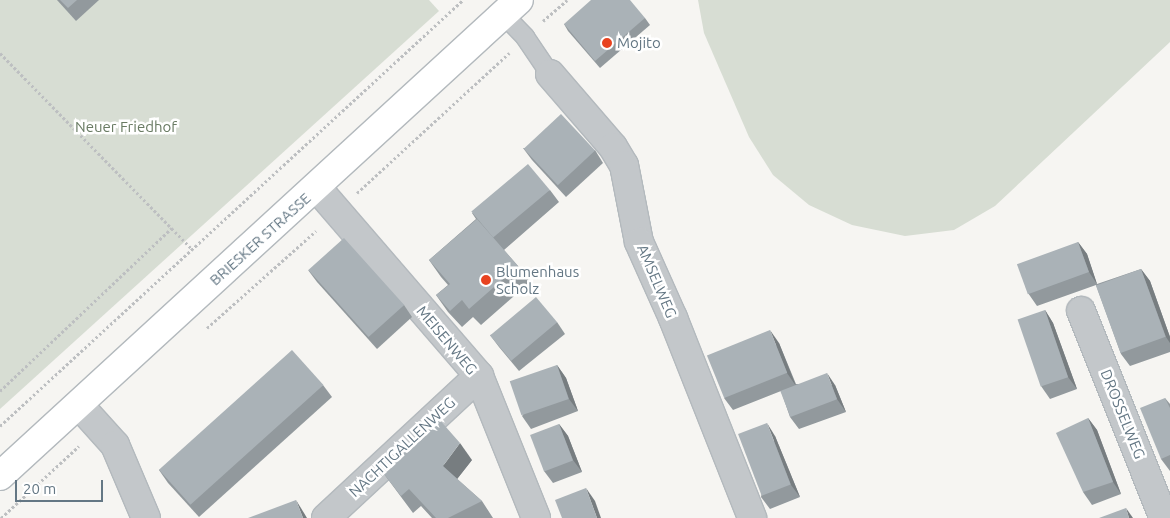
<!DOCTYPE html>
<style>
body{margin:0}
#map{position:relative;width:1170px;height:518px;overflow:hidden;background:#f6f5f2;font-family:Ubuntu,sans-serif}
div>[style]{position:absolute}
.green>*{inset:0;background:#d7ddd3}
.path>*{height:3px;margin-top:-1.5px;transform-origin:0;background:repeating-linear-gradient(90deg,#bdbfc1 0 2.5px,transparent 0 5px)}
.roads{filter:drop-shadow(1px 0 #b3b9bd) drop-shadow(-1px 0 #b3b9bd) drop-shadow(0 1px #b3b9bd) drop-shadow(0 -1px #b3b9bd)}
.lane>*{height:18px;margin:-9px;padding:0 9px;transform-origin:9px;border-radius:9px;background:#c3c7ca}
.street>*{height:28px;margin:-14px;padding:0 14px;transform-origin:14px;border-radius:14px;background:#c3c7ca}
.secondary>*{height:28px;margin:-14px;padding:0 14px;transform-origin:14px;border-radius:14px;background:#fff}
.wall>*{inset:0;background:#92999d}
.shaded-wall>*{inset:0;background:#777d80}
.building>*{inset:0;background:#aab2b7;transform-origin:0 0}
.dots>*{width:14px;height:14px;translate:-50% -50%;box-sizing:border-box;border:2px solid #fff;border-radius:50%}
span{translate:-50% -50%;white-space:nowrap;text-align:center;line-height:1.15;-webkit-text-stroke:5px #fff;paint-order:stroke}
.poi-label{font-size:15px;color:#647784}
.left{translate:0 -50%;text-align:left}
.park-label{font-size:15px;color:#697b63}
.street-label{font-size:15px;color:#647784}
.scale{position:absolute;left:15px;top:480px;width:88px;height:22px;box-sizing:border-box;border:2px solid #647784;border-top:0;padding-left:6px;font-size:15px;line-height:18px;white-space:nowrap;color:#647784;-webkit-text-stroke:4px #fff;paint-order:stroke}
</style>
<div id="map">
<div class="green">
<i style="clip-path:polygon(0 0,429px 0,439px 11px,0 409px)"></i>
<i style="clip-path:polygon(698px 0,1170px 0,1170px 42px,995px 206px,954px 230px,905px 236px,852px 225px,809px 205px,773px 175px,749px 137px,704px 33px)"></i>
</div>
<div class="path">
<i style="left:543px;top:21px;width:32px;rotate:-41deg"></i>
<i style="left:0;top:53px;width:274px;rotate:45.6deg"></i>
<i style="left:357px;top:193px;width:207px;rotate:-42.6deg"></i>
<i style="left:207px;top:328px;width:146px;rotate:-41.7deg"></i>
<i style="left:0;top:391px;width:237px;rotate:-43.5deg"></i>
<i style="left:0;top:426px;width:629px;rotate:-42.62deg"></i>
<i style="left:1px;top:518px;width:106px;rotate:-42.7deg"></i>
</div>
<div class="roads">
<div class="lane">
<i style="left:503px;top:14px;width:32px;rotate:46deg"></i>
<i style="left:525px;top:37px;width:45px;rotate:56deg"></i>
</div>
<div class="street">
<i style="left:550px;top:74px;width:96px;rotate:49.2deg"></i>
<i style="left:613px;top:147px;width:21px;rotate:59deg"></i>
<i style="left:624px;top:165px;width:78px;rotate:79deg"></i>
<i style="left:639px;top:242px;width:83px;rotate:65.9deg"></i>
<i style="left:673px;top:318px;width:215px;rotate:68.4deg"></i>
<i style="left:317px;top:188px;width:248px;rotate:49.2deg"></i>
<i style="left:479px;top:376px;width:153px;rotate:68.1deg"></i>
<i style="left:1081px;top:311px;width:223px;rotate:68.2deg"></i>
<i style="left:79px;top:405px;width:54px;rotate:48deg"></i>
<i style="left:115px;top:445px;width:79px;rotate:67deg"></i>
<i style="left:326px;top:518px;width:209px;rotate:-42.9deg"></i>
</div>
<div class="secondary">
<i style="left:0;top:476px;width:704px;rotate:-42.53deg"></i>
</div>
</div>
<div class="wall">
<i style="clip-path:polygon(57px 0,99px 0,76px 21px)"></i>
<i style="clip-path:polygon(645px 18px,650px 25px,600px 68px,568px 31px,564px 24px)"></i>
<i style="clip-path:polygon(523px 148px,595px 150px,603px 163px,566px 197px,532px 160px)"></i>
<i style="clip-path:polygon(550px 190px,559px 202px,504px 250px,518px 266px,530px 282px,481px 325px,473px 317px,462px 327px,448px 312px,436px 295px,448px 285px,441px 277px,429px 260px,476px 219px,472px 213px)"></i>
<i style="clip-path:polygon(1078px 242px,1087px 254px,1097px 284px,1141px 269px,1150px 281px,1170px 337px,1170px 352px,1130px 366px,1121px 354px,1096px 285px,1037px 306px,1028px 293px)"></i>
<i style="clip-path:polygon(308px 270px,404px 305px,412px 317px,377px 349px,317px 282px)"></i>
<i style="clip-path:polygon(1045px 310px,1053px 323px,1077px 389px,1050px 399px,1041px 386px)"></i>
<i style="clip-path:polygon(557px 322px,565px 334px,519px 371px,499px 347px,490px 335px)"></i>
<i style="clip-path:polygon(779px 343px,796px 384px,835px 385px,846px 412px,799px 429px,790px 417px,781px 391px,733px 410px,724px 398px)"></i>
<i style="clip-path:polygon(557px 365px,566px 378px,578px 411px,531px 429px,522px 416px)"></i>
<i style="clip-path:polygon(323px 385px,332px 397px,199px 517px,168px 483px,159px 470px)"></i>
<i style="clip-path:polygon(1165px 398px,1170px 404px,1170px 471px,1161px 459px)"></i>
<i style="clip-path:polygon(1088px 418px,1097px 430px,1121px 494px,1092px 505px,1083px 492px)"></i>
<i style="clip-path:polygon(559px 424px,568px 436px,582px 472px,553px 483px,544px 471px)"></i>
<i style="clip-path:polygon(775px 436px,800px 497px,770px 509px,761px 497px)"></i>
<i style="clip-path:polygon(472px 460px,457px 479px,482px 501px,493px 518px,432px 518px,421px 506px,413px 513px,384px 474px)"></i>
</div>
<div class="shaded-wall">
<i style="clip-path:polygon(1078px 242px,1087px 254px,1097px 284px,1089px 272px)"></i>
<i style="clip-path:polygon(1141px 269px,1150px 281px,1170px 337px,1170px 343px,1166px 337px)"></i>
<i style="clip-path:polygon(1045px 310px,1053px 323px,1077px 389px,1068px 377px)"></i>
<i style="clip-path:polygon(770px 330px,779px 343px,796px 386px,787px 373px)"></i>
<i style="clip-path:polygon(557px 365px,566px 378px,578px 411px,569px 399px)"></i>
<i style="clip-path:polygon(827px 373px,835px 385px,846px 412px,837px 399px)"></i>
<i style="clip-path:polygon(1088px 418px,1097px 430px,1121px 494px,1113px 482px)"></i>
<i style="clip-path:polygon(767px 423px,775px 436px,800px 497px,791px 485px)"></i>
<i style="clip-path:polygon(559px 424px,568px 436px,582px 472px,573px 460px)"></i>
<i style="clip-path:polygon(460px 443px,472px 460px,454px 483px,443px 466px)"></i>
<i style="clip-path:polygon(586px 488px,595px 501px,601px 518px,597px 518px)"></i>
<i style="clip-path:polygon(296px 500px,304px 513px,307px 518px,303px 518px)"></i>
<i style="clip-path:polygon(1126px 508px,1133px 518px,1129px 518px)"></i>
</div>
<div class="building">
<i style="clip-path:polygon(60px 0,77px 0,68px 8px)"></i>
<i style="clip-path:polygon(591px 0,630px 0,645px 18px,595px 61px,564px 24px)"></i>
<i style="left:561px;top:114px;width:50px;height:51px;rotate:47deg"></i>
<i style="left:528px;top:164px;width:34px;height:74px;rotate:50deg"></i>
<i style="clip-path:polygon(477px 219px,518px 266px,469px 309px,462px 300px,450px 311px,436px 295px,450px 284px,429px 260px)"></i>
<i style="left:344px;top:238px;width:90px;height:48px;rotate:48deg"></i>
<i style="left:1078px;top:242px;width:32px;height:65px;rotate:70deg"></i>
<i style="left:1141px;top:269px;width:72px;height:48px;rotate:70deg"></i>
<i style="left:536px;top:297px;width:33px;height:60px;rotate:50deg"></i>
<i style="left:1045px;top:310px;width:71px;height:29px;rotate:71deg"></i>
<i style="left:770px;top:330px;width:46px;height:68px;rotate:68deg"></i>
<i style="left:292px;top:350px;width:47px;height:179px;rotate:48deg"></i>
<i style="left:557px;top:365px;width:36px;height:50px;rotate:71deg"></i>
<i style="left:827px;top:373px;width:28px;height:50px;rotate:69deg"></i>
<i style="clip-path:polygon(1165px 398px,1170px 408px,1170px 455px,1161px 459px,1140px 408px)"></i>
<i style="clip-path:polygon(438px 418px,460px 443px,443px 466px,482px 501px,448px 518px,436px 518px,409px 489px,401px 496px,384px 474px)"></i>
<i style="clip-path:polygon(1088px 418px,1113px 482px,1083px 492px,1056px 433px)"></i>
<i style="left:767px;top:423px;width:66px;height:31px;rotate:69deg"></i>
<i style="left:559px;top:424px;width:39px;height:31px;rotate:69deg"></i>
<i style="clip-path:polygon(586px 488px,597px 518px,562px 518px,555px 500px)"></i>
<i style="clip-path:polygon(296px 500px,303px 518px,248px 518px)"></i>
<i style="clip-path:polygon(1126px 508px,1129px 518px,1099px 518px)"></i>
</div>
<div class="dots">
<i style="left:607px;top:43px;background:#e84320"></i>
<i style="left:486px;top:280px;background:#e84320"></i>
</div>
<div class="poi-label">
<span class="left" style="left:617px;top:43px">Mojito</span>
<span class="left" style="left:496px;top:280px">Blumenhaus<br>Scholz</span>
</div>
<div class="park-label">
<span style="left:126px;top:127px">Neuer Friedhof</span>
</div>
<div class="street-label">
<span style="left:260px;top:239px;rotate:-42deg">BRIESKER STRASSE</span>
<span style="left:657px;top:281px;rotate:67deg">AMSELWEG</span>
<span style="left:447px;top:340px;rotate:50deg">MEISENWEG</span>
<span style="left:1123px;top:414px;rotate:68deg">DROSSELWEG</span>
<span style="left:402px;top:447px;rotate:-43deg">NACHTIGALLENWEG</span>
</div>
<div class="scale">20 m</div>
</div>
